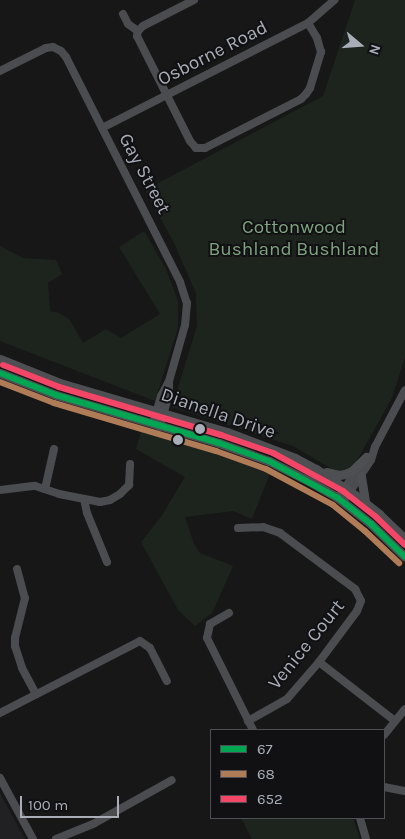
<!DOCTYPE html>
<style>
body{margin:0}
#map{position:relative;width:405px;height:839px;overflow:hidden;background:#171717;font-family:Karla,sans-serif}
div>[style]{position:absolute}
.built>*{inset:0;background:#212123}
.green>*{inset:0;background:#1d241e}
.minor>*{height:8px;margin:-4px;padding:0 4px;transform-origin:4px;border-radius:4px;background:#4b4c50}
.major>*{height:9px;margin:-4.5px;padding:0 4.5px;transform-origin:4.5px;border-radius:4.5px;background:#4d4f52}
.bus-1>*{height:6px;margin:-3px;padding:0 3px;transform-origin:3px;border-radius:3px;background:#00a651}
.bus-2>*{height:6px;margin:-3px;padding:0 3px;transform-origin:3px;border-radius:3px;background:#b07c57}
.bus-3>*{height:6px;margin:-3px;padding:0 3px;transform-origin:3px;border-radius:3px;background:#f34667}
.dots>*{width:14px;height:14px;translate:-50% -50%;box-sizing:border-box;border:2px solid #111113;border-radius:50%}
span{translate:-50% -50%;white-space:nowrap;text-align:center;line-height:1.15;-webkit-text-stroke:4px #111113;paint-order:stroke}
.street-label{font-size:19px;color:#a8adb8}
.park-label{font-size:19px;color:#7fa381}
.legend{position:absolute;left:210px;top:729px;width:175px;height:90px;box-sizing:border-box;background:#111113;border:1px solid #4d4f55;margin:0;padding:6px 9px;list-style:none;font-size:15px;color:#a8adb8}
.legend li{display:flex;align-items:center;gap:10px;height:25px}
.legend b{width:25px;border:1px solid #4d4f55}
.north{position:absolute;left:335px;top:20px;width:50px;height:50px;-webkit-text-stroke:4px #111113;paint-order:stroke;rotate:108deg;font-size:14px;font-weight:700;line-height:20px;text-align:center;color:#a8adb8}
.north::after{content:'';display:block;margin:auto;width:18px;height:22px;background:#a8adb8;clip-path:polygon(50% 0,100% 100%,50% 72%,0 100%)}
.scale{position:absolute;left:20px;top:796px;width:99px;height:22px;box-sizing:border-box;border:2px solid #a8adb8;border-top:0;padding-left:6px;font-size:15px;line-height:18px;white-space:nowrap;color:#a8adb8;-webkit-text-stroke:4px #111113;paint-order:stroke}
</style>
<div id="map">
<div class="built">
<i style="clip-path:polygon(0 793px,25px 839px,0 839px)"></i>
</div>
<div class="green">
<i style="clip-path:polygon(355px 0,405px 0,405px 357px,392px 398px,347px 478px,293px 446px,172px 407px,197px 326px,196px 293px,174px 243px,145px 190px,323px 96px)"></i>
<i style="clip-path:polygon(144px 231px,166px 269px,178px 301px,178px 328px,155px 401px,0 341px,0 246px,23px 258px,56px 260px,62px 274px,48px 283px,50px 311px,59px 313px,69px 319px,83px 343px,106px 329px,121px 338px,160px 314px,119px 247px)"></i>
<i style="clip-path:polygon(142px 429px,270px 473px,252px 519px,233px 511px,185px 517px,194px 544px,200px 553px,233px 566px,212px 613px,195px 626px,178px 610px,141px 542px,161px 517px,185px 477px,136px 449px)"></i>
<i style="clip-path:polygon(241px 818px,353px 818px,360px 839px,252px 839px)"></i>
</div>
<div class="minor">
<i style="left:194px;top:0;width:57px;rotate:153deg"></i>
<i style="left:143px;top:26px;width:7px;rotate:135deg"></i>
<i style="left:138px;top:31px;width:5px;rotate:101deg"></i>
<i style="left:137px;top:36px;width:118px;rotate:63.2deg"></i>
<i style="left:190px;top:141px;width:9px;rotate:49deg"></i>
<i style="left:196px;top:148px;width:9px"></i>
<i style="left:205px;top:148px;width:108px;rotate:-27deg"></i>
<i style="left:301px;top:99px;width:7px;rotate:-45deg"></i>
<i style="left:306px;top:94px;width:7px;rotate:-56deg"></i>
<i style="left:310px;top:88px;width:38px;rotate:-73deg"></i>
<i style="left:321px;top:52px;width:15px;rotate:-106deg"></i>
<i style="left:317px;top:38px;width:17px;rotate:-121deg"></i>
<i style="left:123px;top:14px;width:11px;rotate:63deg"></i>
<i style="left:128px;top:24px;width:12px;rotate:35deg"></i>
<i style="left:0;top:71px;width:51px;rotate:-26.6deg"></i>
<i style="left:46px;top:48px;width:7px;rotate:-8deg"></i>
<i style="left:53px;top:47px;width:9px;rotate:27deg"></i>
<i style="left:61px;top:51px;width:8px;rotate:50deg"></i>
<i style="left:66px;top:57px;width:252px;rotate:63.1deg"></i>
<i style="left:180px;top:282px;width:22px;rotate:72deg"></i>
<i style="left:187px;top:303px;width:22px;rotate:95deg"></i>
<i style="left:185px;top:325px;width:58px;rotate:105.9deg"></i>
<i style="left:169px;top:381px;width:17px;rotate:118deg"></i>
<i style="left:161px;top:396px;width:29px;rotate:106deg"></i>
<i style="left:102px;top:128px;width:231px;rotate:-27deg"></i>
<i style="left:308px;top:23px;width:35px;rotate:-41deg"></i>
<i style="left:160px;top:427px;width:34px;rotate:-75deg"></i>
<i style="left:169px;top:394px;width:11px;rotate:-90deg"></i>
<i style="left:45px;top:489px;width:41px;rotate:-77.3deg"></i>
<i style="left:0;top:490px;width:35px;rotate:-7deg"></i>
<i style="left:35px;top:486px;width:25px;rotate:18deg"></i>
<i style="left:59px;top:494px;width:42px;rotate:11deg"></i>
<i style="left:100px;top:502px;width:10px;rotate:-11deg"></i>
<i style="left:110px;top:500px;width:12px;rotate:-31deg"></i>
<i style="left:120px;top:494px;width:13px;rotate:-45deg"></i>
<i style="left:129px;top:485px;width:21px;rotate:-87deg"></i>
<i style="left:338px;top:498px;width:36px;rotate:-56deg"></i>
<i style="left:84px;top:499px;width:14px;rotate:78deg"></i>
<i style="left:87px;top:513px;width:53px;rotate:67.8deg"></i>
<i style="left:343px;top:502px;width:50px;rotate:-56.3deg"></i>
<i style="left:371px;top:460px;width:14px;rotate:-73deg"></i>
<i style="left:375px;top:447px;width:64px;rotate:-62.2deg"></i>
<i style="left:238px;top:528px;width:25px;rotate:-2deg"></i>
<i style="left:263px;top:527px;width:18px;rotate:19deg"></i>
<i style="left:280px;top:533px;width:94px;rotate:36.7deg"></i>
<i style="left:355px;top:589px;width:13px;rotate:63deg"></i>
<i style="left:361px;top:601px;width:11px;rotate:112deg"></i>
<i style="left:357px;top:611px;width:64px;rotate:126.7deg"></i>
<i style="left:319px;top:662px;width:49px;rotate:130.9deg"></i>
<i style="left:287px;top:699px;width:45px;rotate:150.6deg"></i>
<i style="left:17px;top:569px;width:30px;rotate:75deg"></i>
<i style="left:25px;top:598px;width:41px;rotate:104deg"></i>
<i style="left:15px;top:638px;width:8px;rotate:90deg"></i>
<i style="left:15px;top:646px;width:23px;rotate:72deg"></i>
<i style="left:22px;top:668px;width:30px;rotate:62deg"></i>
<i style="left:229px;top:613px;width:22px;rotate:150deg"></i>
<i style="left:210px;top:624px;width:14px;rotate:102deg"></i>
<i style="left:207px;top:638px;width:103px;rotate:63.4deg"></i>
<i style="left:319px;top:662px;width:96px;rotate:37.8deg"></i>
<i style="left:0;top:713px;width:157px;rotate:-27.2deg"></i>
<i style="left:140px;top:641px;width:12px;rotate:35deg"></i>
<i style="left:150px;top:648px;width:37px;rotate:63deg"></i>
<i style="left:384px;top:735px;width:33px;rotate:-51deg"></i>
<i style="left:0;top:778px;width:69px;rotate:61.6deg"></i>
<i style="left:384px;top:787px;width:21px;rotate:11deg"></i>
<i style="left:360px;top:818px;width:22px;rotate:74deg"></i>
<i style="left:56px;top:839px;width:40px;rotate:-22deg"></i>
<i style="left:93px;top:824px;width:90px;rotate:-29.1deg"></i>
</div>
<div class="major">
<i style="left:0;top:359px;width:65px;rotate:21.8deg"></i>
<i style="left:60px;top:383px;width:174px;rotate:16.4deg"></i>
<i style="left:227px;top:432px;width:73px;rotate:20.9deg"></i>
<i style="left:295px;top:458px;width:24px;rotate:28deg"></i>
<i style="left:316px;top:469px;width:47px;rotate:33.7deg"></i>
<i style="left:355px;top:495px;width:31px;rotate:38deg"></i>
<i style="left:379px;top:514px;width:36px;rotate:44deg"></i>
<i style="left:0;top:373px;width:60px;rotate:21.4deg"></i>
<i style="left:56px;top:395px;width:170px;rotate:16.4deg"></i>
<i style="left:219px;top:443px;width:53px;rotate:19.8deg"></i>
<i style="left:269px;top:461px;width:45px;rotate:26.6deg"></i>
<i style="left:309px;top:481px;width:34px;rotate:30deg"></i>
<i style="left:338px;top:498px;width:42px;rotate:38.2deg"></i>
<i style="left:371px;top:524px;width:47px;rotate:44.1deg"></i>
<i style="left:326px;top:472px;width:13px;rotate:13deg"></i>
<i style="left:339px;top:475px;width:6px;rotate:-9deg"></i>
<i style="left:345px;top:474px;width:8px;rotate:-23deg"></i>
<i style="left:352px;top:471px;width:20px;rotate:-45deg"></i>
<i style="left:361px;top:476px;width:26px;rotate:81deg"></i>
</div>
<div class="bus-1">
<i style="left:0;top:373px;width:60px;rotate:21.4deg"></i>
<i style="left:56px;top:395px;width:170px;rotate:16.4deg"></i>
<i style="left:219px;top:443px;width:53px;rotate:19.8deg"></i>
<i style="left:269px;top:461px;width:78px;rotate:28.2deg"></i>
<i style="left:338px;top:498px;width:42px;rotate:38.2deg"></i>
<i style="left:371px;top:524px;width:47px;rotate:44.1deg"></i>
</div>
<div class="bus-2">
<i style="left:0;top:382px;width:58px;rotate:21.3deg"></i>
<i style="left:54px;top:403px;width:169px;rotate:16.5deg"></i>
<i style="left:216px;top:451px;width:53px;rotate:19.8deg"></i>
<i style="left:266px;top:469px;width:76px;rotate:28.2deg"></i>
<i style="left:333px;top:505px;width:41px;rotate:39.1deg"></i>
<i style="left:365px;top:531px;width:47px;rotate:43.3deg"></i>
</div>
<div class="bus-3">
<i style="left:3px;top:365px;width:60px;rotate:21.4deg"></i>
<i style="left:59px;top:387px;width:169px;rotate:16.5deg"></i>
<i style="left:221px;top:435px;width:55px;rotate:19.1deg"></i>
<i style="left:273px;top:453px;width:80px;rotate:28.5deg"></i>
<i style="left:343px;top:491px;width:42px;rotate:38.2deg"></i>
<i style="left:376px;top:517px;width:40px;rotate:44deg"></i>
</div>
<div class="dots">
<i style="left:200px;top:429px;background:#a8adb8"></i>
<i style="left:178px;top:440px;background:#a8adb8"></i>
</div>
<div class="street-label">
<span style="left:213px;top:54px;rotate:-27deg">Osborne Road</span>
<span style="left:144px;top:174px;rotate:62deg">Gay Street</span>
<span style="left:218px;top:414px;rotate:19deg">Dianella Drive</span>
<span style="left:307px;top:645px;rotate:-51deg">Venice Court</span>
</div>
<div class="park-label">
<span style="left:294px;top:239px">Cottonwood<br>Bushland Bushland</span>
</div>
<ul class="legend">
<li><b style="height:6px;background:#00a651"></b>67</li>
<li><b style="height:6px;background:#b07c57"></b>68</li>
<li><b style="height:6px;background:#f34667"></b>652</li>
</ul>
<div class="north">N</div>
<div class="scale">100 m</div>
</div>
